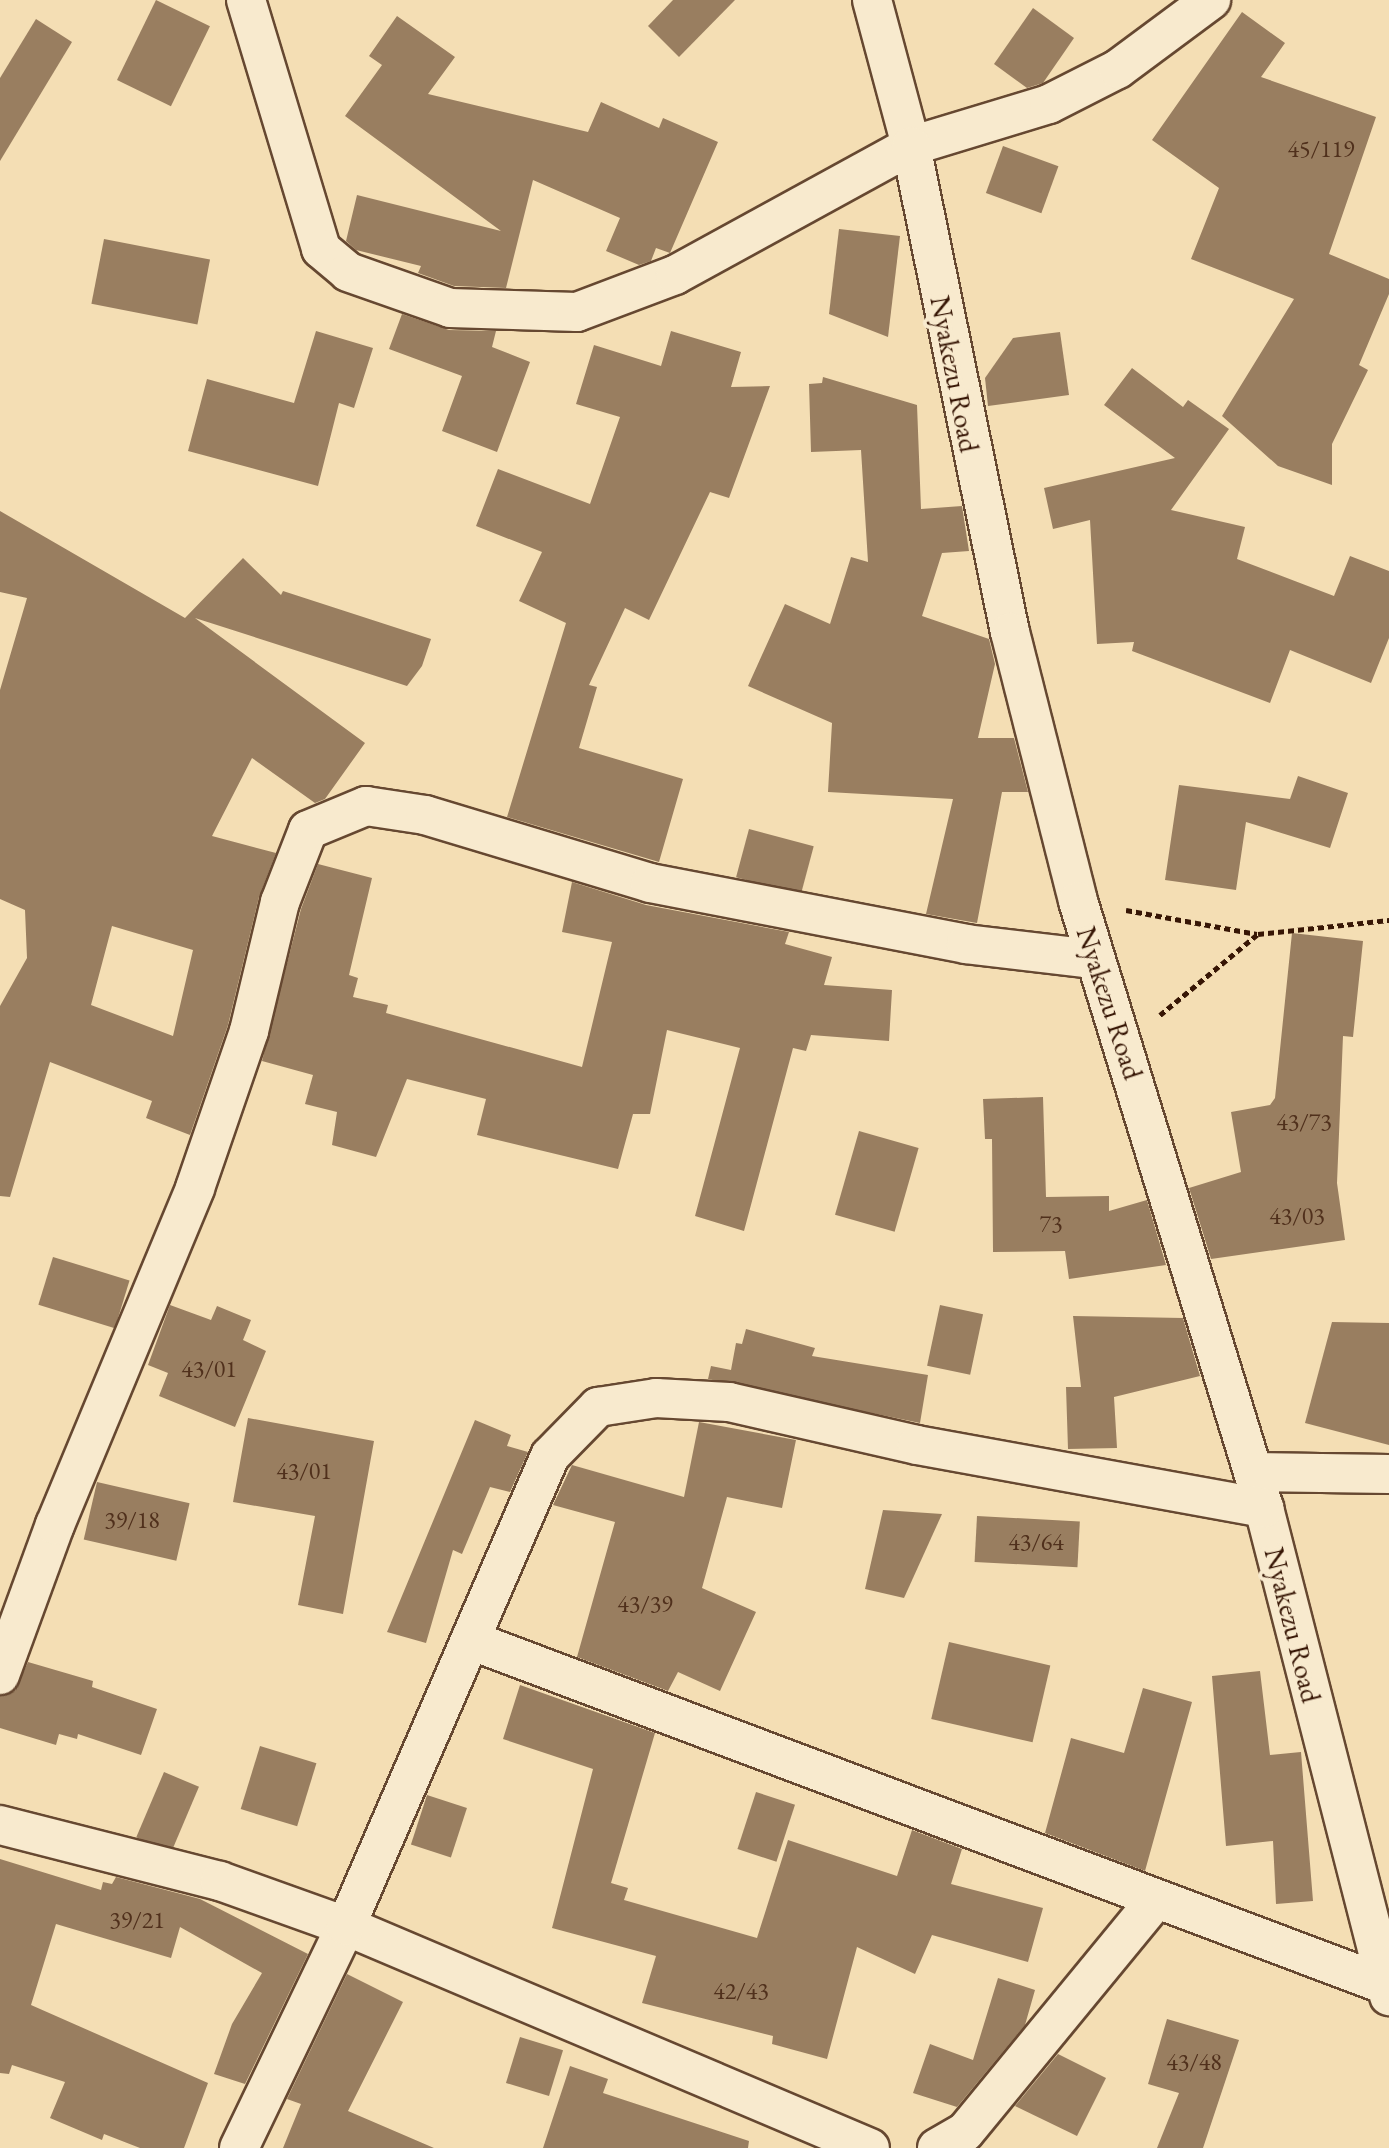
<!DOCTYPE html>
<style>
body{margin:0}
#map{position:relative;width:1389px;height:2148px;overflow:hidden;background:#f4deb4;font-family:"EB Garamond",serif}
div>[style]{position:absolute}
.building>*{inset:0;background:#997e60;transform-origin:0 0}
.path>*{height:5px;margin-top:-2.5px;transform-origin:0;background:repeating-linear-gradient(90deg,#371605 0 6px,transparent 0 10px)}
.roads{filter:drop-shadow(2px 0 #664831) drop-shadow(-2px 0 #664831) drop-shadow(0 2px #664831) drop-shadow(0 -2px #664831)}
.minor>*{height:38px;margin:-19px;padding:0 19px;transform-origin:19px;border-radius:19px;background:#f8eace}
span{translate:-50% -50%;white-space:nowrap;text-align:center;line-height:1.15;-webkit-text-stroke:8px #f8eace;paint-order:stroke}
.number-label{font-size:24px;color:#50301c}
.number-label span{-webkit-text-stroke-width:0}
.street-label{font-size:28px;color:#371605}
</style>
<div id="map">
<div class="building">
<i style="left:156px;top:0;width:60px;height:89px;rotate:26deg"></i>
<i style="clip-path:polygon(673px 0,735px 0,679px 57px,648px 26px)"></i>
<i style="clip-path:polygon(1033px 8px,1074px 38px,1043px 83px,1027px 88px,994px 64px)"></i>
<i style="clip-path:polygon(1242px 12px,1285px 43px,1261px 77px,1376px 117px,1329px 254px,1389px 279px,1389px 294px,1359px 365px,1368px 370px,1332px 444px,1332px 485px,1278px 466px,1222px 416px,1294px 299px,1191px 259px,1219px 188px,1152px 140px)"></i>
<i style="clip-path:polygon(397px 16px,455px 57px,428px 94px,588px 132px,601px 102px,659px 128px,663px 118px,718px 142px,670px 253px,656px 248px,651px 261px,639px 265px,606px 251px,620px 218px,533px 180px,506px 288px,454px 286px,418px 273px,421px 266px,356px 250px,346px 241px,357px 195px,501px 231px,345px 116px,382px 65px,369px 56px)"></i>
<i style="clip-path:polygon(36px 19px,72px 42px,0 161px,0 78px)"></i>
<i style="left:1003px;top:146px;width:59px;height:50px;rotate:20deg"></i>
<i style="clip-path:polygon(839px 229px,900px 236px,888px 337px,829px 314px)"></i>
<i style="left:104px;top:239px;width:108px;height:66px;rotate:11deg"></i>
<i style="clip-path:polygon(402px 314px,449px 330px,496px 331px,492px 347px,530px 362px,497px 452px,442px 431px,462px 376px,389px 349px)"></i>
<i style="clip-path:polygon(316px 331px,373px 348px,354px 408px,339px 403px,318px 486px,188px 451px,207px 379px,294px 403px)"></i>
<i style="clip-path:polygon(671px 331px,741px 352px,731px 387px,770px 386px,729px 498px,710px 492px,649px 620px,625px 608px,589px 685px,597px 687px,579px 748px,683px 779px,659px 862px,507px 817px,566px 623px,519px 601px,542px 552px,476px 526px,498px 469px,590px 504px,620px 417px,576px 404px,594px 345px,661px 366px)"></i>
<i style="clip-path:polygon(1060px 332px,1069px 395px,988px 406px,985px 378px,1013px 338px)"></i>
<i style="clip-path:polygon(1132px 368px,1183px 407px,1188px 400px,1229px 429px,1171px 510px,1245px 527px,1237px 559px,1334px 596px,1350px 556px,1389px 571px,1389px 638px,1371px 683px,1290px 650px,1270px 703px,1132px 651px,1134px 642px,1097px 644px,1090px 520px,1053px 529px,1044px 488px,1175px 458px,1104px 405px)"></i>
<i style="clip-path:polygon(823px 377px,917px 405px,921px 509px,962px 506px,969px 551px,942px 553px,922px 616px,989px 639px,995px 664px,978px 738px,1014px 738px,1028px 792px,1002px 792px,977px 923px,926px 914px,953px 799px,828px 792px,832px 723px,748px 686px,785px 604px,830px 624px,851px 557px,868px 562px,861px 450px,811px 452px,809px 384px,822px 383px)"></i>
<i style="clip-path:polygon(evenodd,0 511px,185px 618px,243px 558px,281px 595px,283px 591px,431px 639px,422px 666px,407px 686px,195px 618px,365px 743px,325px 799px,315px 803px,252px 758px,212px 836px,276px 853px,259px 897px,228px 1025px,190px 1135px,146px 1118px,152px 1101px,50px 1062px,10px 1197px,0 1196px,0 1006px,27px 958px,25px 910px,0 899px,0 690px,27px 598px,0 592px,0 511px,112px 926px,193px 950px,173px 1036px,91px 1005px,112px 926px)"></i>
<i style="clip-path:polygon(1298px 776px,1348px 793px,1330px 848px,1246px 822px,1236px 890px,1165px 880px,1179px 785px,1290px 799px)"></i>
<i style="left:749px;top:829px;width:67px;height:50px;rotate:15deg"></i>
<i style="clip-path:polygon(318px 864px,372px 878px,349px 975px,358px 978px,353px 997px,388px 1005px,386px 1013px,582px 1067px,612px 942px,562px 932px,572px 882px,646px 905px,789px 932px,785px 944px,832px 957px,824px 985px,892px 990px,889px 1041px,811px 1035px,806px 1051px,793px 1048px,744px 1231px,695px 1216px,740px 1048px,667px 1030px,650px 1114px,633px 1114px,618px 1169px,477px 1135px,486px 1099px,407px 1079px,376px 1157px,332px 1145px,337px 1112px,305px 1104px,313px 1075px,262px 1061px,301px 909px)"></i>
<i style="clip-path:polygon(1292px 933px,1363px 941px,1353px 1037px,1343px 1036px,1337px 1183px,1345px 1240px,1211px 1259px,1189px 1188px,1241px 1172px,1231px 1112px,1270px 1105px,1275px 1098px)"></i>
<i style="clip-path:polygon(1043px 1097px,1046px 1197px,1109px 1196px,1109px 1211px,1147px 1200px,1166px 1265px,1069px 1279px,1065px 1251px,993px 1252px,992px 1139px,985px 1139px,983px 1099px)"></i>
<i style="left:859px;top:1131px;width:62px;height:87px;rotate:16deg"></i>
<i style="left:53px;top:1257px;width:80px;height:50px;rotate:17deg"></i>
<i style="clip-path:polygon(170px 1305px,211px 1320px,217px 1306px,251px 1320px,243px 1340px,266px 1351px,235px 1427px,159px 1396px,168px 1373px,148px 1365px)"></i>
<i style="left:940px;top:1305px;width:44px;height:62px;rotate:12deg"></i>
<i style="clip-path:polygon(1073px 1316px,1183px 1318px,1200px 1376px,1114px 1397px,1117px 1448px,1068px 1449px,1066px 1387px,1081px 1387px)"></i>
<i style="clip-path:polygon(1332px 1322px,1389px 1323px,1389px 1445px,1305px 1423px)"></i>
<i style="clip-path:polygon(746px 1329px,815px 1348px,812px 1356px,928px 1375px,920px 1423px,708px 1379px,711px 1366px,731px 1370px,736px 1343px,742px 1344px)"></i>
<i style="clip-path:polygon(248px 1418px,374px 1441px,343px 1614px,298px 1605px,315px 1516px,233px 1502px)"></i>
<i style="clip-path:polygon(475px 1420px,511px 1435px,507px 1446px,528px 1452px,510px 1492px,490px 1487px,462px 1554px,453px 1550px,426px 1643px,387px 1632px)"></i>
<i style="clip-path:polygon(699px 1422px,796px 1440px,782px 1508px,727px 1497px,702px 1588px,756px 1612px,720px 1691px,678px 1672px,668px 1691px,577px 1657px,615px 1522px,553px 1505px,572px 1465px,684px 1497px)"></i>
<i style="left:97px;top:1482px;width:95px;height:59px;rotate:13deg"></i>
<i style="clip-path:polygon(883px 1510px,942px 1514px,904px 1598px,865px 1589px)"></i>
<i style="left:977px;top:1516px;width:103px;height:46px;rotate:3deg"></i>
<i style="left:949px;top:1642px;width:104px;height:79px;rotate:13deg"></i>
<i style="clip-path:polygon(28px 1662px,93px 1681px,92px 1687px,157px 1709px,141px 1755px,78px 1734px,77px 1739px,59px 1734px,56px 1745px,0 1728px,0 1696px,15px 1691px)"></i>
<i style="clip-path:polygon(1260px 1671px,1270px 1755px,1301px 1752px,1313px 1901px,1276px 1904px,1273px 1841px,1226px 1846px,1212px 1676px)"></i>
<i style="clip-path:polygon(520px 1685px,655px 1733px,611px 1883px,628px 1888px,624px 1900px,757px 1938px,788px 1840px,897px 1876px,912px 1830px,962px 1849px,951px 1884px,1043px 1908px,1028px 1962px,932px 1935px,915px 1974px,857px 1947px,827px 2059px,772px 2044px,773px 2036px,642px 2003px,656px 1956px,552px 1928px,593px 1769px,503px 1739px)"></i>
<i style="clip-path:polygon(1143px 1688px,1192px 1702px,1145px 1871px,1045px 1833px,1071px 1738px,1124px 1753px)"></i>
<i style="left:260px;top:1746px;width:59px;height:66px;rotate:17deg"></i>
<i style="left:164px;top:1772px;width:38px;height:71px;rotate:23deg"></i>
<i style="left:756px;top:1792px;width:41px;height:60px;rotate:18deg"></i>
<i style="left:427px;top:1795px;width:42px;height:52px;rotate:18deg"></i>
<i style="clip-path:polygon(0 1859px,101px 1890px,103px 1882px,112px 1884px,116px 1877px,200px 1899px,308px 1954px,245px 2084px,214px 2074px,232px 2024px,262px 1973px,180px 1927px,171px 1958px,56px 1924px,31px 2005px,208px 2083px,184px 2148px,140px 2148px,104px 2134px,102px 2140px,50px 2118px,65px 2082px,12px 2065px,9px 2074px,0 2073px)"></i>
<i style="clip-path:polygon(347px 1974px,403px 2002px,348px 2111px,434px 2148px,283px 2148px,301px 2104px,287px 2099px)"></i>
<i style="clip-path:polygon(998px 1978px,1035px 1990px,1025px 2025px,957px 2107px,913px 2093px,930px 2044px,973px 2060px)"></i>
<i style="clip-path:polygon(1167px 2019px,1239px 2040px,1203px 2148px,1157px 2148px,1179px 2093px,1148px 2084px)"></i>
<i style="left:520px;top:2037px;width:45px;height:48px;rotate:17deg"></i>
<i style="clip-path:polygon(1058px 2054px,1106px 2078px,1077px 2136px,1015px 2106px)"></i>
<i style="clip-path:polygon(570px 2066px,608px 2079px,603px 2093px,749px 2141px,748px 2148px,543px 2148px)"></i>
</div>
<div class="path">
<i style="left:1126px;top:910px;width:133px;rotate:10.4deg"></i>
<i style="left:1160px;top:1015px;width:127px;rotate:-39.6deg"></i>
<i style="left:1258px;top:934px;width:132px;rotate:-6.1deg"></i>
</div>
<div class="roads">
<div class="minor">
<i style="left:246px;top:0;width:260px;rotate:73.2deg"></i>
<i style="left:321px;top:249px;width:35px;rotate:40deg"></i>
<i style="left:348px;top:272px;width:108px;rotate:19.4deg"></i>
<i style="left:450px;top:308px;width:127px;rotate:1.8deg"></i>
<i style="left:577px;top:312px;width:105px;rotate:-20.7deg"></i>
<i style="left:675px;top:275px;width:269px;rotate:-28.7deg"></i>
<i style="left:911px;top:146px;width:144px;rotate:-16.9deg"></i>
<i style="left:1049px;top:104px;width:77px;rotate:-26.9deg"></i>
<i style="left:1118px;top:69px;width:116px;rotate:-36.6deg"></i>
<i style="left:872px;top:0;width:151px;rotate:75deg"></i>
<i style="left:911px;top:146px;width:496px;rotate:78.5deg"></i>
<i style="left:1010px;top:632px;width:277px;rotate:75.8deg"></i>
<i style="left:1078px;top:901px;width:635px;rotate:72.96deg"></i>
<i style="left:1264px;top:1508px;width:504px;rotate:75.63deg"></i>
<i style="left:1253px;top:1472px;width:136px;rotate:0.8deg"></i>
<i style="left:470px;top:1640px;width:979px;rotate:20.64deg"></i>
<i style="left:0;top:1675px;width:160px;rotate:-69.9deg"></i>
<i style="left:55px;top:1525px;width:365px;rotate:-67.4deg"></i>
<i style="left:195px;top:1188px;width:166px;rotate:-71deg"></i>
<i style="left:249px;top:1031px;width:133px;rotate:-76.5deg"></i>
<i style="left:280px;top:902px;width:77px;rotate:-68.7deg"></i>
<i style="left:308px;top:830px;width:63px;rotate:-22.5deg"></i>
<i style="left:366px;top:806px;width:60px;rotate:8.7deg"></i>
<i style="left:425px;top:815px;width:235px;rotate:16.8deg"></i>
<i style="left:650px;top:883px;width:322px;rotate:10.9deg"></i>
<i style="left:966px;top:944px;width:129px;rotate:6.7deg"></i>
<i style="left:0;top:1825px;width:227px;rotate:14.3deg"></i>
<i style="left:220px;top:1881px;width:134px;rotate:19.7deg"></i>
<i style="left:346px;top:1926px;width:569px;rotate:22.96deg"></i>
<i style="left:239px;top:2148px;width:246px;rotate:-64.3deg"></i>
<i style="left:346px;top:1926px;width:512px;rotate:-66.54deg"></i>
<i style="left:550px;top:1456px;width:69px;rotate:-45.6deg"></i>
<i style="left:598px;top:1407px;width:59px;rotate:-8.8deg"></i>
<i style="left:656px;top:1398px;width:73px;rotate:3.1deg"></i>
<i style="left:729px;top:1402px;width:193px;rotate:12.9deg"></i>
<i style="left:917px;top:1445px;width:353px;rotate:10.3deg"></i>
<i style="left:937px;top:2148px;width:32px;rotate:-30deg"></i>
<i style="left:965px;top:2132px;width:299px;rotate:-50.6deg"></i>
</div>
</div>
<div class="number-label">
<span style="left:1321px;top:149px">45/119</span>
<span style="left:1304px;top:1122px">43/73</span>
<span style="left:1297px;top:1216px">43/03</span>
<span style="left:1051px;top:1224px">73</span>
<span style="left:209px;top:1369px">43/01</span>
<span style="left:304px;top:1471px">43/01</span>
<span style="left:132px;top:1520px">39/18</span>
<span style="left:1036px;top:1542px">43/64</span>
<span style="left:645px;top:1604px">43/39</span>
<span style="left:137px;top:1920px">39/21</span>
<span style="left:741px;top:1991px">42/43</span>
<span style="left:1194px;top:2062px">43/48</span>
</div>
<div class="street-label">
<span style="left:955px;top:374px;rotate:79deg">Nyakezu Road</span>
<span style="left:1110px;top:1003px;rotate:72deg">Nyakezu Road</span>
<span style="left:1293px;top:1625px;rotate:76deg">Nyakezu Road</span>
</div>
</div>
